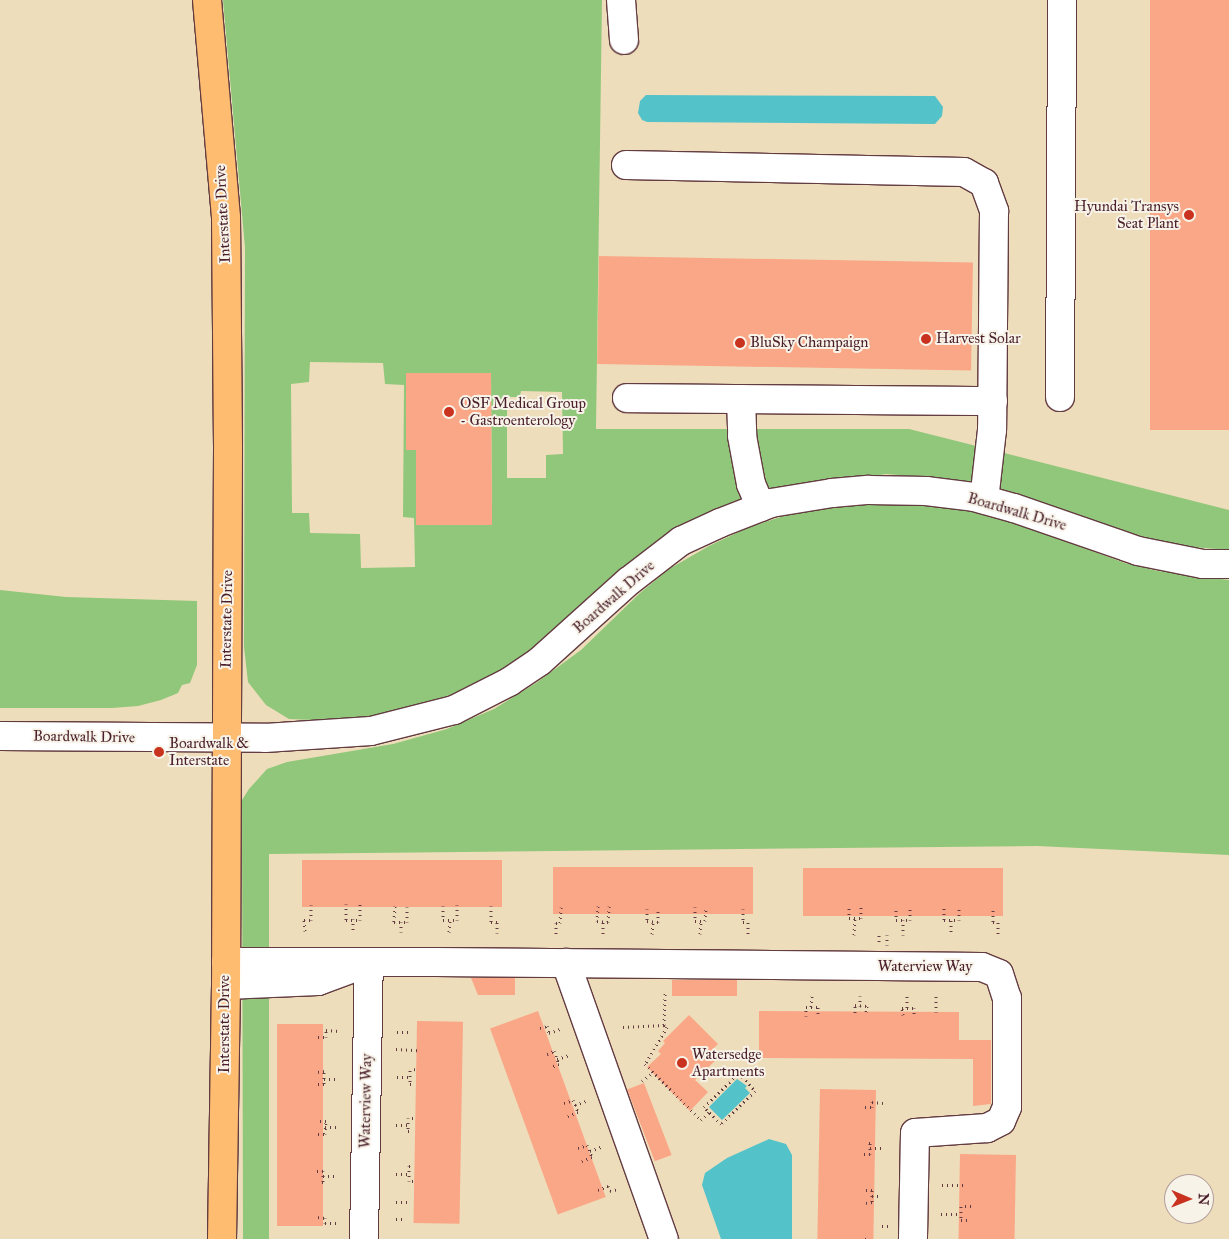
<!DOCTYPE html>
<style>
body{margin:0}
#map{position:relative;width:1229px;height:1239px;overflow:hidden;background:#edb;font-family:"IM FELL Great Primer",serif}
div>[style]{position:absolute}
.green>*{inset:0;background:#91c77a}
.water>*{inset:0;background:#54c2c9}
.building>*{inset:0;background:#faa787;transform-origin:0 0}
.path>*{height:3px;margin-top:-1.5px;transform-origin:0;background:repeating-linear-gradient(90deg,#633c41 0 1px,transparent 0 5px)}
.roads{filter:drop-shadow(1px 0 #633c41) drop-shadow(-1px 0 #633c41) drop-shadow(0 1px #633c41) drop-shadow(0 -1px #633c41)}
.minor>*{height:28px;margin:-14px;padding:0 14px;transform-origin:14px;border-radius:14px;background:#fff}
.major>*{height:28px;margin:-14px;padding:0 14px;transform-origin:14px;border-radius:14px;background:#febc70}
.dots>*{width:14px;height:14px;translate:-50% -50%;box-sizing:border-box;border:2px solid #f7f3e8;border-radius:50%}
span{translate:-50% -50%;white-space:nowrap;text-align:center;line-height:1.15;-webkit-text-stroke:4px #f7f3e8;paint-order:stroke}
.poi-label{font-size:15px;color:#4a1f2b}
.right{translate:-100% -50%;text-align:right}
.left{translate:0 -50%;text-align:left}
.street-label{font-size:15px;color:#4a1f2b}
.north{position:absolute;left:1164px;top:1174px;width:50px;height:50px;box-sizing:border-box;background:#f7f3e8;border:1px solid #b29e9c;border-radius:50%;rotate:91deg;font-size:14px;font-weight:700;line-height:20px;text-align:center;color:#4a1f2b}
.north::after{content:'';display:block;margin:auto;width:18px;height:22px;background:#c8321e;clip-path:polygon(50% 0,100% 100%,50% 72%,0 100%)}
</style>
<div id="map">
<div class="green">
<i style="clip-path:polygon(evenodd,223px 0,602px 0,596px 429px,909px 429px,1229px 510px,1229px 550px,1180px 546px,1098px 525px,1015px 494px,935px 478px,886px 474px,764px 493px,516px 664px,476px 687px,391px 713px,336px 721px,289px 719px,266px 705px,248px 682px,244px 647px,245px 248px,223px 0,310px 362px,383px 363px,385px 384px,404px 385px,403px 517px,414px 518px,415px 567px,361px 568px,360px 534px,310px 533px,309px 513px,292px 513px,291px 384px,309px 382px,310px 362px,223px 0,406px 373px,491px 373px,492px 525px,416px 525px,416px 450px,406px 450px,406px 373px,223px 0,521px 391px,562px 392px,563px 454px,546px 455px,546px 478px,507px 478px,507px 397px,520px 397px,521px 391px)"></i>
<i style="clip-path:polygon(881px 502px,953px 508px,1004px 519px,1125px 563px,1158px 571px,1229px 580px,1229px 855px,1037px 846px,269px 854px,269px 1239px,243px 1239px,242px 800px,249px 789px,267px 769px,287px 762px,393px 744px,447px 729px,494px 709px,536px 683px,581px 650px,640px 593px,669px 569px,709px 546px,747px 528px,793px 513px)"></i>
<i style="clip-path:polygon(0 590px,66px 597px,197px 601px,197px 665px,190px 683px,182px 685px,178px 693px,161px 700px,138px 706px,112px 708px,0 708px)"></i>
</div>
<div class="water">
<i style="clip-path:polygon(646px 95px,935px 96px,943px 107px,942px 116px,935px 124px,647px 122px,642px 120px,638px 113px,640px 101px)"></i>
<i style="clip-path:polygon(737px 1079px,747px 1086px,745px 1088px,750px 1093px,722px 1120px,709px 1107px)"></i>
<i style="clip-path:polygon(769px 1139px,786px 1144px,792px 1155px,792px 1239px,721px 1239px,702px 1185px,705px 1173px,727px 1158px)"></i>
</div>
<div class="building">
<i style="left:1150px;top:0;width:79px;height:430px"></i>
<i style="left:599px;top:256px;width:374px;height:108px;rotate:1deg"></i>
<i style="clip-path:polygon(406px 373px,491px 373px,492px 525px,416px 525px,416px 450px,406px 450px)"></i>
<i style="left:302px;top:860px;width:200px;height:47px"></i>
<i style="left:553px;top:867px;width:200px;height:47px"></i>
<i style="left:803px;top:868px;width:200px;height:48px"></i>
<i style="clip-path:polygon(471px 978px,515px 978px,515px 995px,478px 995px)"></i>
<i style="left:672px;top:980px;width:65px;height:16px"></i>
<i style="left:538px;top:1011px;width:198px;height:51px;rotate:70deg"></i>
<i style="clip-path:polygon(759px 1011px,959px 1012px,959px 1040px,991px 1040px,991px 1104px,973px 1106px,973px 1059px,759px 1058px)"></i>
<i style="clip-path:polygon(689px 1015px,718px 1044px,711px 1051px,718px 1058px,695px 1080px,708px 1092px,690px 1111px,647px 1067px,661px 1054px,658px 1051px,665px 1043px,663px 1041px)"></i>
<i style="left:417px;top:1021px;width:46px;height:202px;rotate:1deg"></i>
<i style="left:277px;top:1024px;width:46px;height:202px"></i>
<i style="left:644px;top:1083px;width:77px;height:18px;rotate:69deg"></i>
<i style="left:820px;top:1089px;width:56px;height:150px;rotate:1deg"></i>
<i style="left:960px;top:1154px;width:56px;height:85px;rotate:1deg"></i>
</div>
<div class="path">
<i style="left:346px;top:904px;width:16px;rotate:90deg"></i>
<i style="left:346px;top:920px;width:14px"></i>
<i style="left:360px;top:920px;width:16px;rotate:-90deg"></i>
<i style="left:395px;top:906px;width:16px;rotate:94deg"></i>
<i style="left:394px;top:922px;width:13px"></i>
<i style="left:407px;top:922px;width:15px;rotate:-90deg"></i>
<i style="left:443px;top:906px;width:14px;rotate:90deg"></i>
<i style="left:443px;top:920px;width:14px"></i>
<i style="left:457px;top:920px;width:15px;rotate:-90deg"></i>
<i style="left:491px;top:906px;width:16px;rotate:90deg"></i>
<i style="left:491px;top:922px;width:6px"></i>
<i style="left:497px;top:922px;width:11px;rotate:90deg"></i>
<i style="left:598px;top:906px;width:15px;rotate:94deg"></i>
<i style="left:597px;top:921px;width:11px;rotate:5deg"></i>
<i style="left:608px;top:922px;width:16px;rotate:-86deg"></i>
<i style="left:695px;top:907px;width:14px;rotate:90deg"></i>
<i style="left:695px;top:921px;width:10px"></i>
<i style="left:705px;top:921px;width:14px;rotate:-86deg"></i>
<i style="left:849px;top:908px;width:10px;rotate:90deg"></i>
<i style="left:849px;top:918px;width:12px"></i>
<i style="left:861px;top:918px;width:11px;rotate:-90deg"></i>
<i style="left:944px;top:908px;width:12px;rotate:90deg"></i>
<i style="left:944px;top:920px;width:15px"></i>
<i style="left:959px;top:920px;width:12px;rotate:-90deg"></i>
<i style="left:647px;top:909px;width:12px;rotate:90deg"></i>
<i style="left:647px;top:921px;width:11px;rotate:5deg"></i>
<i style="left:658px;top:922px;width:14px;rotate:-90deg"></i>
<i style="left:743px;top:909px;width:13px;rotate:90deg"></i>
<i style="left:743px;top:922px;width:5px"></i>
<i style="left:748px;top:922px;width:12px;rotate:90deg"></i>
<i style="left:896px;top:910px;width:10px;rotate:90deg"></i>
<i style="left:896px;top:920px;width:14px"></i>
<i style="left:910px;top:920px;width:11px;rotate:-90deg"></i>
<i style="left:993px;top:910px;width:12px;rotate:90deg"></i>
<i style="left:993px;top:922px;width:5px"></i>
<i style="left:998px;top:922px;width:13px;rotate:90deg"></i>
<i style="left:353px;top:919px;width:12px;rotate:90deg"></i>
<i style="left:951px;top:920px;width:15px;rotate:90deg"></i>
<i style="left:603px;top:922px;width:12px;rotate:90deg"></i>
<i style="left:305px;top:931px;width:11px;rotate:-95deg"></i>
<i style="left:304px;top:920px;width:7px"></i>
<i style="left:311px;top:920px;width:15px;rotate:-90deg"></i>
<i style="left:401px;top:932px;width:10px;rotate:-90deg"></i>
<i style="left:449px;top:932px;width:12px;rotate:-85deg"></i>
<i style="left:556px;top:934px;width:11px;rotate:-90deg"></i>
<i style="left:556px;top:923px;width:4px"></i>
<i style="left:560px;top:923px;width:16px;rotate:-86deg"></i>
<i style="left:652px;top:934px;width:12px;rotate:-85deg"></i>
<i style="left:700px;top:934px;width:13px;rotate:-86deg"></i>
<i style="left:854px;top:935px;width:17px;rotate:-87deg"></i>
<i style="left:879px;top:935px;width:9px;rotate:90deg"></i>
<i style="left:903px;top:935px;width:15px;rotate:-90deg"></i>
<i style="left:887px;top:945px;width:10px;rotate:-90deg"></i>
<i style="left:860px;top:1006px;width:10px;rotate:-90deg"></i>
<i style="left:811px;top:1007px;width:11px;rotate:-85deg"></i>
<i style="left:907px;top:1008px;width:12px;rotate:-90deg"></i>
<i style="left:936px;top:1012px;width:16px;rotate:-90deg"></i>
<i style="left:855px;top:1013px;width:8px;rotate:-90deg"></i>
<i style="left:855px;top:1005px;width:12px;rotate:5deg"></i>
<i style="left:867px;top:1006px;width:6px;rotate:99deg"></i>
<i style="left:903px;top:1015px;width:7px;rotate:-98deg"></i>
<i style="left:902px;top:1008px;width:12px"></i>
<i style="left:914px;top:1008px;width:8px;rotate:90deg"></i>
<i style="left:806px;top:1016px;width:9px;rotate:-90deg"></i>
<i style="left:806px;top:1007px;width:12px"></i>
<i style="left:818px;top:1007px;width:7px;rotate:90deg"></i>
<i style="left:664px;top:1025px;width:4px;rotate:34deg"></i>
<i style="left:667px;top:1027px;width:43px;rotate:120.7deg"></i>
<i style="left:645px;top:1064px;width:79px;rotate:45deg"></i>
<i style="left:701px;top:1120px;width:11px;rotate:-45deg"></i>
<i style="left:623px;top:1027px;width:41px;rotate:-2.8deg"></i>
<i style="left:664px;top:1025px;width:32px;rotate:-88deg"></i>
<i style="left:540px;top:1028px;width:7px;rotate:-16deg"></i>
<i style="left:547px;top:1026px;width:7px;rotate:74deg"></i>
<i style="left:549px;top:1033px;width:12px;rotate:-20deg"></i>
<i style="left:397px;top:1032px;width:11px"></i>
<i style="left:318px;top:1037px;width:8px"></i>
<i style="left:326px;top:1037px;width:7px;rotate:-90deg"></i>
<i style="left:326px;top:1030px;width:13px;rotate:4deg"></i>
<i style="left:396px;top:1049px;width:22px;rotate:3deg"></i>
<i style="left:547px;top:1054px;width:8px;rotate:-23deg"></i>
<i style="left:554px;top:1051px;width:14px;rotate:69deg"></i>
<i style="left:559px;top:1064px;width:9px;rotate:159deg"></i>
<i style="left:557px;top:1059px;width:13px;rotate:-18deg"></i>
<i style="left:415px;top:1069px;width:5px;rotate:169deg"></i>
<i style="left:410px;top:1070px;width:14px;rotate:90deg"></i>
<i style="left:410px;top:1084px;width:5px"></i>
<i style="left:739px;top:1073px;width:24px;rotate:48deg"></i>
<i style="left:755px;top:1091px;width:47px;rotate:135.9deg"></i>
<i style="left:721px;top:1124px;width:24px;rotate:-135deg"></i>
<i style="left:704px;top:1107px;width:49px;rotate:-44.2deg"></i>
<i style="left:397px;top:1077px;width:13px"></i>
<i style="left:324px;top:1079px;width:14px"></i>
<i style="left:642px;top:1081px;width:15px;rotate:-37deg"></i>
<i style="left:318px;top:1084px;width:6px"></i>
<i style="left:324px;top:1084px;width:13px;rotate:-90deg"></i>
<i style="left:324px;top:1071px;width:6px;rotate:171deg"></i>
<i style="left:564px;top:1103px;width:9px;rotate:-18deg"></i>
<i style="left:573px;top:1100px;width:13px;rotate:67deg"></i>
<i style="left:578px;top:1112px;width:11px;rotate:158deg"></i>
<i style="left:575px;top:1105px;width:12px;rotate:-20deg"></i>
<i style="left:865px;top:1107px;width:7px"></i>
<i style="left:872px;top:1107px;width:5px;rotate:-90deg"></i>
<i style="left:872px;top:1102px;width:11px;rotate:5deg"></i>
<i style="left:413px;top:1118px;width:5px;rotate:180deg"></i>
<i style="left:408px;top:1118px;width:13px;rotate:90deg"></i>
<i style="left:408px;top:1131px;width:5px"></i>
<i style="left:396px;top:1125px;width:12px"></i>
<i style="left:325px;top:1127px;width:13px"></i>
<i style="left:318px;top:1134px;width:7px"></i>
<i style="left:325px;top:1134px;width:13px;rotate:-86deg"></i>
<i style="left:326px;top:1121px;width:7px;rotate:180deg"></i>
<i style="left:578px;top:1148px;width:9px;rotate:-18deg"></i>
<i style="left:587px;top:1145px;width:13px;rotate:67deg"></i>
<i style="left:592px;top:1157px;width:11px;rotate:158deg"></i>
<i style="left:870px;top:1148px;width:13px"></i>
<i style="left:590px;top:1151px;width:14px;rotate:-21deg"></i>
<i style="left:864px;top:1154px;width:6px"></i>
<i style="left:870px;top:1154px;width:11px;rotate:-90deg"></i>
<i style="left:870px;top:1143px;width:5px;rotate:180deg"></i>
<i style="left:317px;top:1171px;width:6px"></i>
<i style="left:323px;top:1171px;width:11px;rotate:90deg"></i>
<i style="left:323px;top:1182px;width:5px;rotate:180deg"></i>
<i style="left:396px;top:1174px;width:13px"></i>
<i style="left:323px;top:1176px;width:15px"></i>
<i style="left:413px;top:1181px;width:4px;rotate:180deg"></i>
<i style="left:409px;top:1181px;width:15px;rotate:-90deg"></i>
<i style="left:409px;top:1166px;width:5px"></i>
<i style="left:942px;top:1185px;width:23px"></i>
<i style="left:598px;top:1190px;width:11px;rotate:-22deg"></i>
<i style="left:608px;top:1186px;width:5px;rotate:68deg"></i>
<i style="left:610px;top:1191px;width:8px;rotate:-14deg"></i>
<i style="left:866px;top:1190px;width:6px"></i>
<i style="left:872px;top:1190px;width:12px;rotate:90deg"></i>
<i style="left:872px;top:1202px;width:6px;rotate:171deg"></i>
<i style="left:872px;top:1196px;width:10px"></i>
<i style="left:396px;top:1202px;width:11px"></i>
<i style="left:971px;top:1206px;width:10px;rotate:180deg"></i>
<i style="left:961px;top:1206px;width:14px;rotate:90deg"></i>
<i style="left:961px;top:1220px;width:10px"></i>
<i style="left:941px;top:1214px;width:20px"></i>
<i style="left:318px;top:1217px;width:7px;rotate:8deg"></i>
<i style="left:325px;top:1218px;width:5px;rotate:90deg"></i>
<i style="left:325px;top:1223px;width:13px"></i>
<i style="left:396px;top:1219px;width:8px"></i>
<i style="left:882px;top:1226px;width:9px"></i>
<i style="left:865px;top:1239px;width:5px"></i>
</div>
<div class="roads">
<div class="minor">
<i style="left:621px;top:0;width:40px;rotate:85.7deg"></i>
<i style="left:626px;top:165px;width:338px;rotate:1.2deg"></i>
<i style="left:964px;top:172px;width:23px;rotate:29deg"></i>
<i style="left:984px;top:183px;width:30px;rotate:70deg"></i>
<i style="left:994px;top:211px;width:219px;rotate:90.5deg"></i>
<i style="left:992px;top:430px;width:70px;rotate:96.5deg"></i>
<i style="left:1060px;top:397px;width:397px;rotate:-89.7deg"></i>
<i style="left:627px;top:398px;width:366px;rotate:0.5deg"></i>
<i style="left:741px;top:399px;width:37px;rotate:88deg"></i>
<i style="left:742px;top:436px;width:49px;rotate:79.4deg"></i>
<i style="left:751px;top:484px;width:25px;rotate:67deg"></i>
<i style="left:0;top:736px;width:265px;rotate:0.4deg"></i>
<i style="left:265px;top:738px;width:106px;rotate:-3.8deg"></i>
<i style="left:371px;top:731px;width:86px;rotate:-14.2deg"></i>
<i style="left:454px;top:710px;width:62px;rotate:-27deg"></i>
<i style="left:509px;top:682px;width:37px;rotate:-34deg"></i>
<i style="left:540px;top:661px;width:120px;rotate:-42deg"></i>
<i style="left:629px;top:581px;width:66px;rotate:-37.6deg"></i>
<i style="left:681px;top:541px;width:43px;rotate:-24.8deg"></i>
<i style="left:720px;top:523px;width:55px;rotate:-21.4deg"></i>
<i style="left:771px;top:503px;width:62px;rotate:-9.3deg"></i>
<i style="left:832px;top:493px;width:37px;rotate:-5deg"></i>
<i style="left:869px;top:490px;width:57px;rotate:1deg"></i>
<i style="left:926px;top:491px;width:48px;rotate:7.1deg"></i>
<i style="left:974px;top:497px;width:41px;rotate:15.4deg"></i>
<i style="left:1014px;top:508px;width:131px;rotate:19.1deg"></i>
<i style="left:1138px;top:551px;width:66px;rotate:11.3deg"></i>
<i style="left:1203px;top:564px;width:26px"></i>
<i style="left:226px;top:962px;width:210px"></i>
<i style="left:436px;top:962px;width:546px;rotate:0.52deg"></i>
<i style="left:982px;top:967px;width:18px;rotate:22deg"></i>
<i style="left:999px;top:974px;width:25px;rotate:72deg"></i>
<i style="left:1007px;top:998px;width:109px;rotate:90deg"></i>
<i style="left:1007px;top:1107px;width:15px;rotate:113deg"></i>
<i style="left:1001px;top:1121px;width:16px;rotate:153deg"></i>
<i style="left:987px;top:1128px;width:72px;rotate:176deg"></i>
<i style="left:915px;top:1133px;width:106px;rotate:91.1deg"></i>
<i style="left:566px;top:963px;width:293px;rotate:70.5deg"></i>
<i style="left:226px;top:985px;width:92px;rotate:-2.5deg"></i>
<i style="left:318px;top:981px;width:33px;rotate:-20deg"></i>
<i style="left:364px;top:1239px;width:276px;rotate:-89deg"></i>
</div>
<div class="major">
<i style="left:207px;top:0;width:218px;rotate:85deg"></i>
<i style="left:226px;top:217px;width:231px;rotate:89.5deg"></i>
<i style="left:228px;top:448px;width:537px;rotate:90.21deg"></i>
<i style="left:226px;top:985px;width:254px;rotate:90.9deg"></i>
</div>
</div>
<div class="dots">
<i style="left:1189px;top:215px;background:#c8321e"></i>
<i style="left:926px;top:339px;background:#c8321e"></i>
<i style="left:740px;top:343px;background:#c8321e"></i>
<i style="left:449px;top:412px;background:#c8321e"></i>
<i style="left:159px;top:752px;background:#c8321e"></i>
<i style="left:682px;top:1063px;background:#c8321e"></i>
</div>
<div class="poi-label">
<span class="right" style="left:1179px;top:215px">Hyundai Transys<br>Seat Plant</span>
<span class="left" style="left:936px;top:339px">Harvest Solar</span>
<span class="left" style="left:750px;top:343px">BluSky Champaign</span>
<span class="left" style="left:460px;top:412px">OSF Medical Group<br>- Gastroenterology</span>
<span class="left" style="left:169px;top:752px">Boardwalk &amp;<br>Interstate</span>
<span class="left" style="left:692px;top:1063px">Watersedge<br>Apartments</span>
</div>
<div class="street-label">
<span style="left:223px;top:214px;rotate:-93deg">Interstate Drive</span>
<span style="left:1017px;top:512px;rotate:16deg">Boardwalk Drive</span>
<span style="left:614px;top:597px;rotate:-41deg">Boardwalk Drive</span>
<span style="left:227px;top:619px;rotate:-89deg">Interstate Drive</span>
<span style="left:84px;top:737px;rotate:1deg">Boardwalk Drive</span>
<span style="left:925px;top:967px">Waterview Way</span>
<span style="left:225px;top:1024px;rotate:-90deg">Interstate Drive</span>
<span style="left:366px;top:1101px;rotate:-89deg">Waterview Way</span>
</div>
<div class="north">N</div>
</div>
